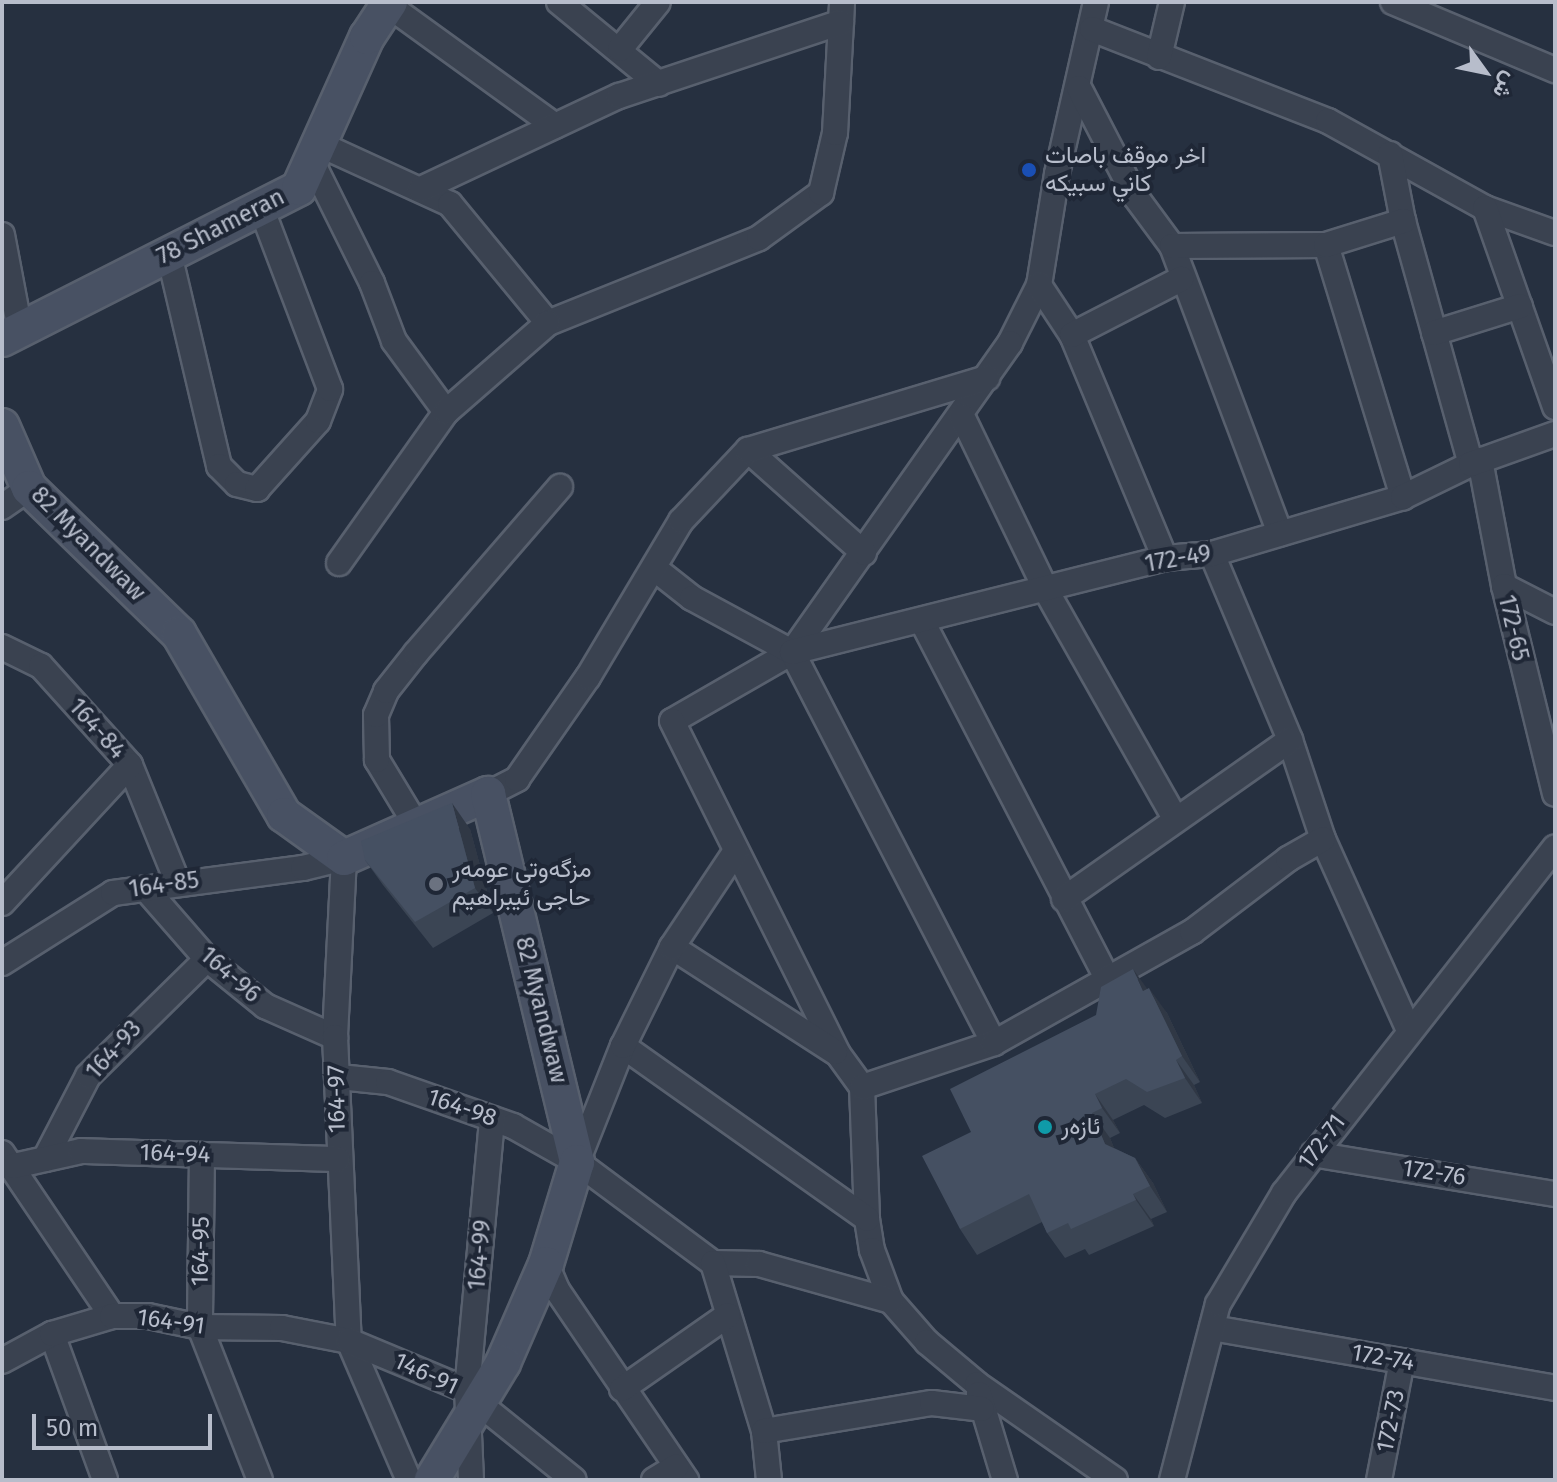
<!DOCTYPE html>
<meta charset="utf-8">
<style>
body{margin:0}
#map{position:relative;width:1557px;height:1482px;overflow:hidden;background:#263040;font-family:"Fira Sans",Vazirmatn,sans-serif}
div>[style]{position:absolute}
.roads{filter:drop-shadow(2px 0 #58606e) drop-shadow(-2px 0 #58606e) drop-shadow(0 2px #58606e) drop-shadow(0 -2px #58606e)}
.street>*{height:24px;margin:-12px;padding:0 12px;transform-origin:12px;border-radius:12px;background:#3a4250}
.secondary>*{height:34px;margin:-17px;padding:0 17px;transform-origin:17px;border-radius:17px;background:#485163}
.wall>*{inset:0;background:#3b4554}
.shaded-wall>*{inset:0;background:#303845}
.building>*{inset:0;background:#455062}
.dots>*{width:22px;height:22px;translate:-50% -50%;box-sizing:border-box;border:4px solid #1f2736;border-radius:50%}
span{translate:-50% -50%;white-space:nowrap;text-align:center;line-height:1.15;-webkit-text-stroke:8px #1f2736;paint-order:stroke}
.poi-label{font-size:24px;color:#b7bdcb}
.left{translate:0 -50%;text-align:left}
.street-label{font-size:24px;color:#b7bdcb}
.frame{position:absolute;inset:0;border:4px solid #b7bdcb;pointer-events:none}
.north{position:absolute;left:1445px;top:32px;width:80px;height:80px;-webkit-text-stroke:6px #1f2736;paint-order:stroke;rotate:123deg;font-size:22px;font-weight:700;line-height:32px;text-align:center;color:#b7bdcb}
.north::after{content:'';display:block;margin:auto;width:28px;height:36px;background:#b7bdcb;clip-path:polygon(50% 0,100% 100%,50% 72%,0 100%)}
.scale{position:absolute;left:32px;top:1414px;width:180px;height:36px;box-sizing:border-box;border:4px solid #b7bdcb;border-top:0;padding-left:10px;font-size:24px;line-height:28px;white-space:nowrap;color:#b7bdcb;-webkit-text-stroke:6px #1f2736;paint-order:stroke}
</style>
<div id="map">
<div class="roads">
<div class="street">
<i style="left:559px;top:2px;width:129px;rotate:39.4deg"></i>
<i style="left:1096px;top:2px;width:176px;rotate:102.8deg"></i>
<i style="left:1057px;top:174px;width:112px;rotate:99.2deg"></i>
<i style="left:1039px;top:285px;width:65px;rotate:116.6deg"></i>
<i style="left:1010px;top:343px;width:378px;rotate:125.2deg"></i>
<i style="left:792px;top:652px;width:138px;rotate:150.1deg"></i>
<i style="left:672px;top:721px;width:372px;rotate:63.5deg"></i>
<i style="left:838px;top:1054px;width:41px;rotate:54deg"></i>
<i style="left:862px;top:1087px;width:132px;rotate:87.8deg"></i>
<i style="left:867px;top:1219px;width:31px;rotate:81deg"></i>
<i style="left:872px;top:1250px;width:54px;rotate:69.6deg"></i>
<i style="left:891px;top:1301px;width:55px;rotate:48.7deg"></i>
<i style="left:927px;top:1342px;width:65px;rotate:40deg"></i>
<i style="left:977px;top:1384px;width:168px;rotate:34.8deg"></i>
<i style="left:1393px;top:2px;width:176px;rotate:22.8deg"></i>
<i style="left:388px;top:5px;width:206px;rotate:35.9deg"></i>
<i style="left:1092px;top:29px;width:253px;rotate:21.3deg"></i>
<i style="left:1328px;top:121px;width:179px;rotate:29deg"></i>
<i style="left:1485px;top:208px;width:74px;rotate:19.7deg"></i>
<i style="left:620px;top:49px;width:60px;rotate:-51deg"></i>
<i style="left:1159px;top:57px;width:57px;rotate:-76.7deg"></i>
<i style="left:1079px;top:88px;width:122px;rotate:62.6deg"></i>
<i style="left:1135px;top:196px;width:62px;rotate:53.5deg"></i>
<i style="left:1172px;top:246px;width:307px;rotate:69.4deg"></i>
<i style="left:319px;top:144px;width:144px;rotate:24.6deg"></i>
<i style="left:450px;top:204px;width:154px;rotate:50.5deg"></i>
<i style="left:548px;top:323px;width:227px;rotate:-21.9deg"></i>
<i style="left:759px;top:238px;width:77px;rotate:-36deg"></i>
<i style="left:821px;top:193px;width:62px;rotate:-76.9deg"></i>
<i style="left:835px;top:133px;width:131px;rotate:-86.9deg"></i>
<i style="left:1390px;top:154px;width:68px;rotate:79deg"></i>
<i style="left:1403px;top:221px;width:252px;rotate:74.4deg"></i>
<i style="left:311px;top:160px;width:137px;rotate:63.6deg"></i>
<i style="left:372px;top:283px;width:62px;rotate:69.2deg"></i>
<i style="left:394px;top:341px;width:88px;rotate:53.8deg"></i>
<i style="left:421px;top:189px;width:219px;rotate:-25.2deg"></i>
<i style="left:619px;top:96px;width:234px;rotate:-18.4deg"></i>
<i style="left:1485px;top:208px;width:211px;rotate:70.6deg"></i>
<i style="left:2px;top:235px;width:97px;rotate:79.3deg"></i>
<i style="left:1326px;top:245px;width:264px;rotate:73deg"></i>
<i style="left:1172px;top:246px;width:154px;rotate:-0.4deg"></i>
<i style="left:1326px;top:245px;width:81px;rotate:-17.3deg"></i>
<i style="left:169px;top:254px;width:218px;rotate:76.7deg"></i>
<i style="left:219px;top:466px;width:25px;rotate:45deg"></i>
<i style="left:237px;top:484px;width:21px;rotate:14deg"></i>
<i style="left:257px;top:489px;width:91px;rotate:-48.1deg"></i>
<i style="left:318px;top:421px;width:34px;rotate:-69deg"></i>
<i style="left:330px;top:389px;width:195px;rotate:-110.8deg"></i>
<i style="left:1039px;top:285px;width:60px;rotate:56.6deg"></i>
<i style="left:1072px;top:335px;width:242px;rotate:67.4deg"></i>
<i style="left:1434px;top:333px;width:90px;rotate:-17.4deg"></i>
<i style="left:1072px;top:335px;width:123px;rotate:-27.2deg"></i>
<i style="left:962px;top:416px;width:195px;rotate:64.2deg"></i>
<i style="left:1047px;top:592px;width:260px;rotate:60.5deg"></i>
<i style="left:748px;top:450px;width:155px;rotate:41.6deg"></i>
<i style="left:1480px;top:460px;width:128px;rotate:79.2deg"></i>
<i style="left:1504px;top:586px;width:214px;rotate:76.2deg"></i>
<i style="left:2px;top:507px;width:33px;rotate:-35deg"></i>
<i style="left:1212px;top:554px;width:202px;rotate:67.2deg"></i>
<i style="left:1290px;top:740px;width:104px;rotate:71.6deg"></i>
<i style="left:1323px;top:839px;width:207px;rotate:65.8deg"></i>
<i style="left:339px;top:563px;width:185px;rotate:-54.7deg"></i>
<i style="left:446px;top:412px;width:135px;rotate:-41.1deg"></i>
<i style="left:654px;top:568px;width:48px;rotate:38.3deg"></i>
<i style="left:692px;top:598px;width:114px;rotate:28.4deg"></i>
<i style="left:792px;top:652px;width:440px;rotate:62.7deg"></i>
<i style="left:1504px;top:586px;width:57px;rotate:27deg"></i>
<i style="left:923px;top:623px;width:402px;rotate:62.6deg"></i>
<i style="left:2px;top:647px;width:43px;rotate:26deg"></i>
<i style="left:41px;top:666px;width:133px;rotate:48deg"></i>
<i style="left:130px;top:765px;width:127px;rotate:67.9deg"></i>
<i style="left:792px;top:652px;width:385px;rotate:-14.1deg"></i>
<i style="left:1165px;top:558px;width:47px;rotate:-4.9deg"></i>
<i style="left:1212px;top:554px;width:199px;rotate:-16.6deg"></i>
<i style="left:1403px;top:497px;width:76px;rotate:-25.9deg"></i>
<i style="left:1471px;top:464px;width:89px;rotate:-19.7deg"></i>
<i style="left:488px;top:794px;width:33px;rotate:-27deg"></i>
<i style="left:517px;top:779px;width:124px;rotate:-55.2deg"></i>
<i style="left:588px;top:677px;width:182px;rotate:-59.2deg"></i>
<i style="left:681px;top:521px;width:98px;rotate:-46.7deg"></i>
<i style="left:748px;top:450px;width:250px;rotate:-16.8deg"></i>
<i style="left:415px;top:823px;width:74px;rotate:-121.1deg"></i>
<i style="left:377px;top:760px;width:45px;rotate:-91.3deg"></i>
<i style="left:376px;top:715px;width:26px;rotate:-67deg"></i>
<i style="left:386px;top:691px;width:48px;rotate:-51.7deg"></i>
<i style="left:416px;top:653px;width:220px;rotate:-49.1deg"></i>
<i style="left:145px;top:888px;width:94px;rotate:48.9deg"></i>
<i style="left:207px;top:959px;width:75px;rotate:39deg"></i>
<i style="left:265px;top:1006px;width:77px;rotate:23.9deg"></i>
<i style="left:1064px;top:899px;width:276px;rotate:-35.1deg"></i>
<i style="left:2px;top:903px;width:188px;rotate:-47.2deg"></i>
<i style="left:672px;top:947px;width:194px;rotate:32.8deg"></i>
<i style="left:2px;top:963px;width:131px;rotate:-32.2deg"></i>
<i style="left:113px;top:893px;width:192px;rotate:-7.5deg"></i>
<i style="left:303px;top:868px;width:42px;rotate:-13.7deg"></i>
<i style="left:344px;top:858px;width:179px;rotate:92.9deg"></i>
<i style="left:335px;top:1037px;width:304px;rotate:87.4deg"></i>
<i style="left:349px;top:1341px;width:151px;rotate:66.7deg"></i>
<i style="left:623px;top:1046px;width:299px;rotate:35.3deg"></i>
<i style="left:339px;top:1077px;width:49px;rotate:5.8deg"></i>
<i style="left:388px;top:1082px;width:133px;rotate:19.4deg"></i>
<i style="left:513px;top:1126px;width:73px;rotate:29.4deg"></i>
<i style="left:577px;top:1162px;width:169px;rotate:36.6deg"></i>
<i style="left:713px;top:1263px;width:46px;rotate:1.2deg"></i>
<i style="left:759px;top:1264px;width:137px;rotate:15.7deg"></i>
<i style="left:862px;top:1087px;width:139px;rotate:-18.4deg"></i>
<i style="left:994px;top:1043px;width:227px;rotate:-29.3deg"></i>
<i style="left:1192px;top:932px;width:121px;rotate:-37.2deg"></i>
<i style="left:1288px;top:859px;width:40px;rotate:-29.7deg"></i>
<i style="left:2px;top:1153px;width:197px;rotate:56deg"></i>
<i style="left:1313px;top:1154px;width:245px;rotate:9.4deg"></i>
<i style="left:202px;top:1155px;width:172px;rotate:90.7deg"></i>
<i style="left:200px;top:1327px;width:164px;rotate:68.6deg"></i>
<i style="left:45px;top:1159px;width:93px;rotate:-62.6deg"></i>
<i style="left:88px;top:1076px;width:167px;rotate:-44.5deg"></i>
<i style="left:577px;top:1162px;width:125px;rotate:-68.4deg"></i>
<i style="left:623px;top:1046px;width:110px;rotate:-63.7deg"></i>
<i style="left:672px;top:947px;width:114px;rotate:-56.4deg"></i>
<i style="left:14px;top:1166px;width:69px;rotate:-12.6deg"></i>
<i style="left:81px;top:1151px;width:257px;rotate:1.8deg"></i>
<i style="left:713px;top:1263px;width:176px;rotate:73.1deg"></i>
<i style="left:764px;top:1431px;width:49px;rotate:84.2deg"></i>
<i style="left:546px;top:1264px;width:28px;rotate:67deg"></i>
<i style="left:557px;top:1290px;width:230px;rotate:55.8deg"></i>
<i style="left:1212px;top:1328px;width:348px;rotate:9.9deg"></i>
<i style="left:52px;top:1334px;width:155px;rotate:70deg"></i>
<i style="left:2px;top:1361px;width:57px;rotate:-28.4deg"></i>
<i style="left:52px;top:1334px;width:63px;rotate:-16.7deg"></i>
<i style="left:112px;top:1316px;width:36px"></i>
<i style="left:148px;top:1316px;width:53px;rotate:11.9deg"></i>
<i style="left:200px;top:1327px;width:82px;rotate:0.7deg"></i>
<i style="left:282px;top:1328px;width:68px;rotate:11deg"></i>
<i style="left:349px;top:1341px;width:128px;rotate:22.6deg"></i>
<i style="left:622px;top:1389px;width:129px;rotate:-34.9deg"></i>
<i style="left:979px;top:1394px;width:90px;rotate:73.2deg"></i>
<i style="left:481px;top:1405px;width:119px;rotate:38.9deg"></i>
<i style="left:764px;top:1431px;width:170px;rotate:-9.5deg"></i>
<i style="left:932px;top:1403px;width:50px;rotate:6.8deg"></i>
<i style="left:471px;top:1480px;width:90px;rotate:-92.5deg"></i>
<i style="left:467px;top:1390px;width:272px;rotate:-84.7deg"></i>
<i style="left:654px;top:1480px;width:26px;rotate:-31deg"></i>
<i style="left:1172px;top:1480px;width:182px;rotate:-75.4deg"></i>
<i style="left:1218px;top:1304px;width:129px;rotate:-59.3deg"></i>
<i style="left:1284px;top:1193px;width:439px;rotate:-51.9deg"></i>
<i style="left:1379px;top:1480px;width:121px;rotate:-79.1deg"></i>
</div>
<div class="secondary">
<i style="left:2px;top:339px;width:333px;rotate:-26.9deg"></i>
<i style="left:299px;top:188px;width:166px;rotate:-65.8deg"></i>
<i style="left:367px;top:37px;width:42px;rotate:-56.7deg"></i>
<i style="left:2px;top:426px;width:68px;rotate:66.5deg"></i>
<i style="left:29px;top:488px;width:209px;rotate:44.2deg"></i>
<i style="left:179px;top:634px;width:209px;rotate:59.9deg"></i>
<i style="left:284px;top:815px;width:74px;rotate:35.6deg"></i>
<i style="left:344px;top:858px;width:158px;rotate:-24deg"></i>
<i style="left:488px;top:794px;width:379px;rotate:76.4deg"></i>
<i style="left:577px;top:1162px;width:107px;rotate:106.9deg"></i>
<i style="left:546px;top:1264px;width:108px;rotate:113.5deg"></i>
<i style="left:503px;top:1363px;width:137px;rotate:121.3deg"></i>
</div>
</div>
<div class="wall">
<i style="clip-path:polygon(470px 829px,493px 913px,433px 948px,383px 885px,365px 860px)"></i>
<i style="clip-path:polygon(1147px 989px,1167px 1013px,1200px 1082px,1194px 1085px,1202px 1103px,1165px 1118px,1144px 1105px,1113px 1120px,1120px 1133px,1110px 1138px,1114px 1148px,1135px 1158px,1153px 1183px,1167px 1212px,1151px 1219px,1154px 1226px,1089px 1255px,1085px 1249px,1065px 1258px,1047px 1233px,1042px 1222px,977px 1255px,960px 1229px,971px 1132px)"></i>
</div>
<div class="shaded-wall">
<i style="clip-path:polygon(452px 803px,470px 829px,493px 913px,475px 888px)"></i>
<i style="clip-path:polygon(1133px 969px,1151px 994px,1143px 991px)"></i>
<i style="clip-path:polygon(1149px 988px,1167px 1013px,1200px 1082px,1182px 1056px)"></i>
<i style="clip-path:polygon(1176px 1060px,1194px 1085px,1202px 1103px,1185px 1078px)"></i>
<i style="clip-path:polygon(1095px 1094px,1113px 1120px,1120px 1133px,1102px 1108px)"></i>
<i style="clip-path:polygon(1092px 1113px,1110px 1138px,1123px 1170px,1105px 1144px)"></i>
<i style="clip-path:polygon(1135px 1158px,1153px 1183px,1167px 1212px,1150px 1186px)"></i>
<i style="clip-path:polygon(1133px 1194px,1151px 1219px,1154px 1226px,1136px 1200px)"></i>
</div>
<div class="building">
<i style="clip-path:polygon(452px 803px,475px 888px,415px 922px,365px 860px,361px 841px)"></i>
<i style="clip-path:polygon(1133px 969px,1143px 991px,1149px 988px,1182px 1056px,1176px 1060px,1185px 1078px,1147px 1092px,1126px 1079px,1095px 1094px,1102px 1108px,1092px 1113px,1105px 1144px,1135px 1158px,1150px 1186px,1133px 1194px,1136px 1200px,1071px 1229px,1068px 1223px,1047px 1233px,1029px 1194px,960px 1229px,922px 1156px,971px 1132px,950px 1089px,1096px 1015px,1101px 987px)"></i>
</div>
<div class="dots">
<i style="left:1029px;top:170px;background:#1a4fb4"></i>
<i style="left:436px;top:884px;background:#6b7280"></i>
<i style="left:1045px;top:1127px;background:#0f9aa8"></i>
</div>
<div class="poi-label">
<span class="left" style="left:1045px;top:170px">اخر موقف باصات<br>كاني سبيكه</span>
<span class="left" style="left:452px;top:884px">مزگەوتی عومەر<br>حاجی ئیبراهیم</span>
<span class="left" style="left:1061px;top:1127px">ئازەر</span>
</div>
<div class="street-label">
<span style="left:221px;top:227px;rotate:-27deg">78 Shameran</span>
<span style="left:88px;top:544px;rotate:45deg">82 Myandwaw</span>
<span style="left:1178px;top:559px;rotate:-10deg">172-49</span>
<span style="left:1513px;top:628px;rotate:77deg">172-65</span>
<span style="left:97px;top:729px;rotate:48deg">164-84</span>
<span style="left:164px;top:885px;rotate:-8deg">164-85</span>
<span style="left:230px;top:975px;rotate:41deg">164-96</span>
<span style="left:541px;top:1010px;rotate:76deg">82 Myandwaw</span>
<span style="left:114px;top:1050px;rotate:-48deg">164-93</span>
<span style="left:337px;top:1099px;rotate:-91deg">164-97</span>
<span style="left:462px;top:1108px;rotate:19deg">164-98</span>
<span style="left:1322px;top:1142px;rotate:-53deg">172-71</span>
<span style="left:175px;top:1154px;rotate:2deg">164-94</span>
<span style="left:1434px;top:1173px;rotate:9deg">172-76</span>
<span style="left:201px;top:1251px;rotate:-89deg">164-95</span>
<span style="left:480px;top:1255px;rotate:-85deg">164-99</span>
<span style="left:171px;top:1322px;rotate:8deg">164-91</span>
<span style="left:1383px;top:1358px;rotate:10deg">172-74</span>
<span style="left:426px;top:1374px;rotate:25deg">146-91</span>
<span style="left:1391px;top:1421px;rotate:-79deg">172-73</span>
</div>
<div class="frame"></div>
<div class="north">ش</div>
<div class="scale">50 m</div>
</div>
